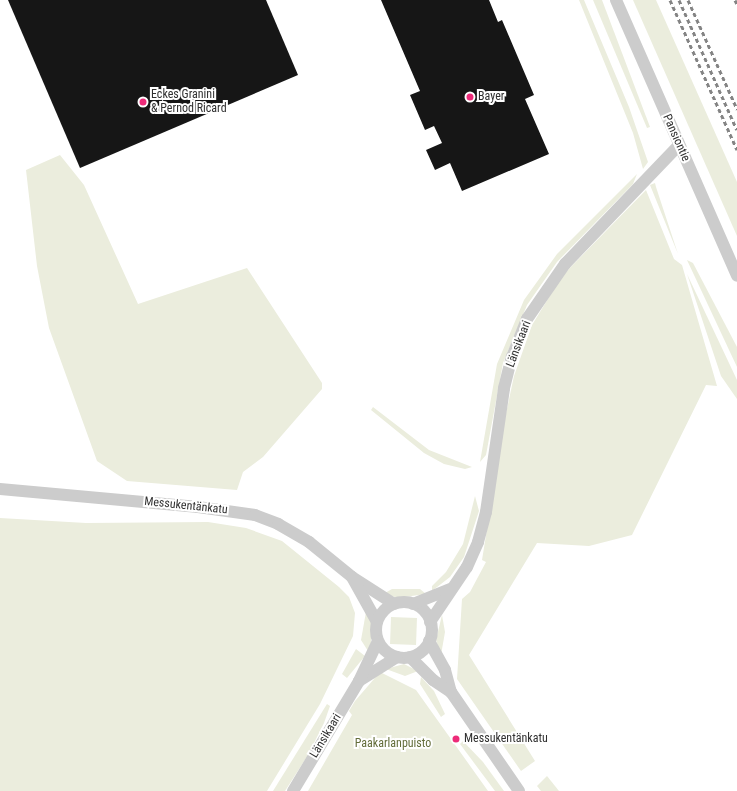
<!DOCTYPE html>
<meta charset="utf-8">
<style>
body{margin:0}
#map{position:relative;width:737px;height:791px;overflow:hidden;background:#fff;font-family:"Roboto Condensed",sans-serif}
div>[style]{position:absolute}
.green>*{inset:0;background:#ebeddd;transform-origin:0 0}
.building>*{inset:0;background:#161616}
.tertiary>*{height:12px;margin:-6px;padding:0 6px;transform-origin:6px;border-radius:6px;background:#ccc}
.tertiary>.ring{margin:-6px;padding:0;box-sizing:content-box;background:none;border:12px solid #ccc;border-radius:50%}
.rail>*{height:3px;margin-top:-1.5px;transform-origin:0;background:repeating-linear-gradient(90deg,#848484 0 4px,transparent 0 7px)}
.dots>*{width:11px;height:11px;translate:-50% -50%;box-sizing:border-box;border:2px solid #fff;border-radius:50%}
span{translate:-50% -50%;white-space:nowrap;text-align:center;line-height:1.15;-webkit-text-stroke:4px #fff;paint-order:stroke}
.poi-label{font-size:12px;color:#2f2f2f}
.left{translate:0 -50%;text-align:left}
.street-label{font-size:12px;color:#2f2f2f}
.park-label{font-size:12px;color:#636d3a}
</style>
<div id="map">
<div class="green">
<i style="clip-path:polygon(579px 0,584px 0,629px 107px,648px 162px,643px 169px,633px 133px)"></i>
<i style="clip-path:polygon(593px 0,602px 0,650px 127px,647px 128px)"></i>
<i style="clip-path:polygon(633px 0,656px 0,737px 182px,737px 236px)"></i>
<i style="clip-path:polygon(60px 155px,84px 185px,138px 304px,247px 268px,322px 383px,322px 389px,263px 457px,243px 472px,237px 490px,127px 481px,97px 461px,49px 328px,37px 266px,26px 170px)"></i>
<i style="clip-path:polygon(637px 174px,633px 184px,557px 262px,527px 305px,503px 363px,486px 455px,480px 462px,497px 364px,524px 300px,557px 254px)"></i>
<i style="clip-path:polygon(655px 183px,656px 187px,678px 254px,650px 185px)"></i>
<i style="clip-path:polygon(646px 190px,674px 259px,682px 265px,717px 386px,706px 385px,632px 535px,589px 546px,537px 543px,469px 655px,535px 761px,521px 771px,457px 679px,462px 599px,470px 592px,486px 562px,482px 560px,505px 418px,514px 376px,532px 325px,562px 276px)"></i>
<i style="clip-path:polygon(687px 260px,693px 263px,737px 347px,737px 367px)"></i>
<i style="clip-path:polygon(687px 274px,737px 380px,737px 399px,721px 376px)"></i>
<i style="clip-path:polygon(373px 407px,429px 450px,472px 467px,465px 469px,444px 464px,424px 453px,371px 410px)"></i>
<i style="clip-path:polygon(475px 496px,479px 511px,464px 557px,450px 577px,432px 591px,432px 586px,446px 572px,463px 544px)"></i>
<i style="clip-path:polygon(0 518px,86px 523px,208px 522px,246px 528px,282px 541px,339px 587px,349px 597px,355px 613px,353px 636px,320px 704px,267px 791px,0 791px)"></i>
<i style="clip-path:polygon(392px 589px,420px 589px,426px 594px,397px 598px,385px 593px)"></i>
<i style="clip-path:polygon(366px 612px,371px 618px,371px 643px,368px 651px,361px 640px)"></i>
<i style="clip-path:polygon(442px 615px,445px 632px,441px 655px,436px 640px)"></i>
<i style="left:391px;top:617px;width:26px;height:27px;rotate:2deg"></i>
<i style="clip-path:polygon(356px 649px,365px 656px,347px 678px,342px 674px)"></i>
<i style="clip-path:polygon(404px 664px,418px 671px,405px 676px,386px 669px)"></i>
<i style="clip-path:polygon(380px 672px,416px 690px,488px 791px,308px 791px,352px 715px,349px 711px,355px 701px)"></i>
<i style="clip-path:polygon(421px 677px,434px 691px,445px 714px,441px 717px,420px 684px)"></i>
<i style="clip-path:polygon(327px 704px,330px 706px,324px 723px,308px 755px,285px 791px,273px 791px)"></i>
<i style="clip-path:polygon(463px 741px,483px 762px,504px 791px,495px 791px,460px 744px)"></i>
<i style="clip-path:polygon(547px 776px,559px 791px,541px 791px,537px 786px)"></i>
</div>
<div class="building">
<i style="clip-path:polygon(8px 0,266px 0,298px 75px,80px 168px)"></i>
<i style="clip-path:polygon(381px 0,489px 0,498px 22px,502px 20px,534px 95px,525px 99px,549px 154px,462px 191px,450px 163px,435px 170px,426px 150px,442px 143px,434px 126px,425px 130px,410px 95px,420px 91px)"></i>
</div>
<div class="tertiary">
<i style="left:616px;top:0;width:301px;rotate:66.3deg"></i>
<i style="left:0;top:489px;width:199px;rotate:5.2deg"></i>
<i style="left:198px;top:507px;width:58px;rotate:8deg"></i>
<i style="left:255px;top:515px;width:25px;rotate:21deg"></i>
<i style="left:278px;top:524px;width:36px;rotate:30deg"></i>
<i style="left:309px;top:542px;width:55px;rotate:39.1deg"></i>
<i style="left:352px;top:577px;width:50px;rotate:32.7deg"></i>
<i style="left:352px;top:577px;width:51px;rotate:60.9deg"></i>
<i class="ring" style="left:376px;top:602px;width:44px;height:44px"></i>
<i style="left:413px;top:604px;width:40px;rotate:-22deg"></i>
<i style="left:430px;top:622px;width:66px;rotate:-56.1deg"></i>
<i style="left:467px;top:567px;width:27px;rotate:-66deg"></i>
<i style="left:478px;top:542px;width:31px;rotate:-75deg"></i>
<i style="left:486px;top:512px;width:125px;rotate:-81.7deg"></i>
<i style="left:504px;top:388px;width:32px;rotate:-76deg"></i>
<i style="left:512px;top:357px;width:41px;rotate:-68.5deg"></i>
<i style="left:527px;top:319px;width:67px;rotate:-55.4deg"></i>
<i style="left:565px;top:264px;width:165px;rotate:-46.2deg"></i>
<i style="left:429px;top:641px;width:33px;rotate:61deg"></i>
<i style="left:445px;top:670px;width:23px;rotate:75deg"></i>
<i style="left:451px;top:692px;width:120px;rotate:55.5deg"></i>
<i style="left:410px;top:657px;width:33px;rotate:45deg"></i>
<i style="left:433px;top:680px;width:22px;rotate:34deg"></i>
<i style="left:359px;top:681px;width:45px;rotate:-32.3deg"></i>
<i style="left:293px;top:791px;width:128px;rotate:-59deg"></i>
<i style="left:359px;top:681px;width:44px;rotate:-64.6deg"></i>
</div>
<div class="rail">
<i style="left:670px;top:0;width:164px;rotate:65.9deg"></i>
<i style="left:679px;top:0;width:142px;rotate:66deg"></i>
<i style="left:688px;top:0;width:120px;rotate:65.8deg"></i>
<i style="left:735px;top:0;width:4px;rotate:63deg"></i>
</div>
<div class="dots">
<i style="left:470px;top:97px;background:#ed2b79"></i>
<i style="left:143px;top:102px;background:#ed2b79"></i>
<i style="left:456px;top:739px;background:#ed2b79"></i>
</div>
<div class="poi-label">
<span class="left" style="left:151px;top:102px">Eckes Granini<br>&amp; Pernod Ricard</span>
<span class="left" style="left:478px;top:97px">Bayer</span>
<span class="left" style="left:464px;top:739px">Messukentänkatu</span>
</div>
<div class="street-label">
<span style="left:676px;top:138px;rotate:66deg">Pansiontie</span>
<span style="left:519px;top:344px;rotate:-69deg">Länsikaari</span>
<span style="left:186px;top:506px;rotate:6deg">Messukentänkatu</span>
<span style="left:326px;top:736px;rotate:-59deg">Länsikaari</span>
</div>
<div class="park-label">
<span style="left:393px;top:744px">Paakarlanpuisto</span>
</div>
</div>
